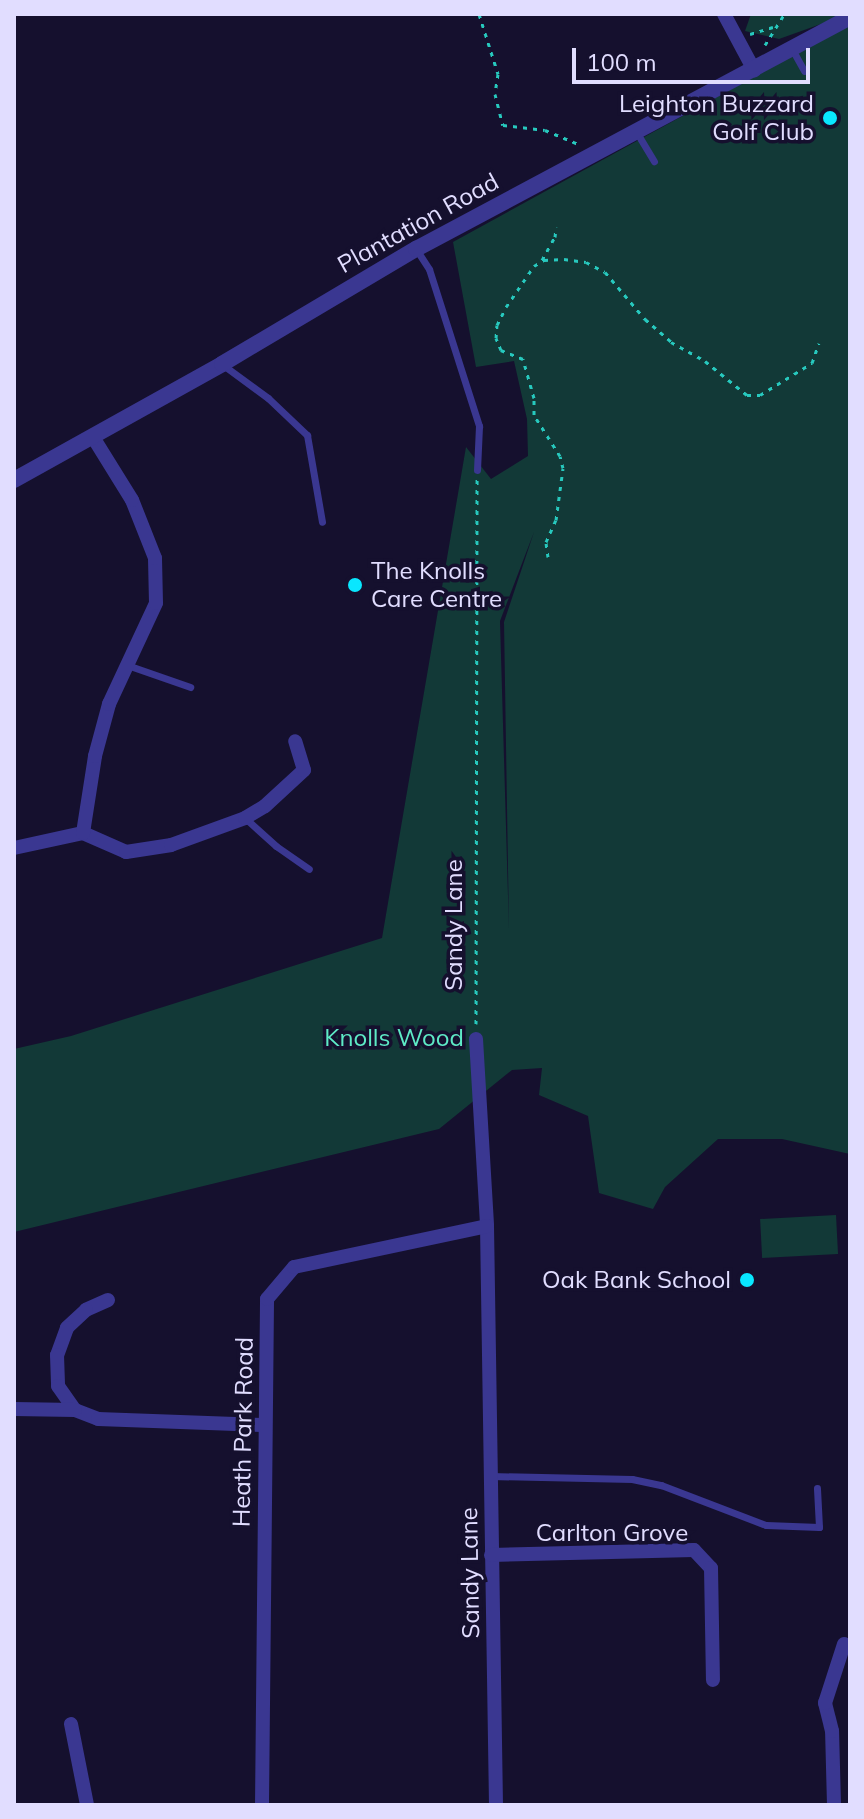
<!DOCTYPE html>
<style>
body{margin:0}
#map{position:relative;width:864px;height:1819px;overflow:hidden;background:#15102e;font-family:Mulish,sans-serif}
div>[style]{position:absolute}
.green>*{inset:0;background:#123937;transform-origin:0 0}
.path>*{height:3px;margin-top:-1.5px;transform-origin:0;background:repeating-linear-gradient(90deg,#27c9be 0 4px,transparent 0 10px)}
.service>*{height:7px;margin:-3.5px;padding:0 3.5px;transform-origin:3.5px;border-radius:3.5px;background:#3a3791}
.minor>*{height:14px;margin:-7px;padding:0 7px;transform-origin:7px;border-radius:7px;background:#3a3791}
.tertiary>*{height:16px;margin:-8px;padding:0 8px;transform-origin:8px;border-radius:8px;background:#3a3791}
.dots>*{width:22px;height:22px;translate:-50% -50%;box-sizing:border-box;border:4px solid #15102e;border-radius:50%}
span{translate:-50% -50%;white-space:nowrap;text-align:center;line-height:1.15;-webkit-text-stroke:7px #15102e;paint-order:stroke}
.poi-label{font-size:24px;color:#e1ddff}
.right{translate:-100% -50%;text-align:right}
.left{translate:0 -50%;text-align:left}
.street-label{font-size:24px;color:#e1ddff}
.park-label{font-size:24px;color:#5eeac6}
.frame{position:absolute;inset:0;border:16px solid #e1ddff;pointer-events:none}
.scale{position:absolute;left:572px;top:48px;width:238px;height:36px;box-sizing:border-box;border:4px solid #e1ddff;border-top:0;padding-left:10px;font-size:24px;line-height:28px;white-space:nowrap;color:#e1ddff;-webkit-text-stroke:6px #15102e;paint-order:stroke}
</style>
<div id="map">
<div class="green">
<i style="clip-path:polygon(751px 14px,849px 14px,779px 39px,745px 31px)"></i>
<i style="clip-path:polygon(evenodd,850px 24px,850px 1154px,782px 1139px,718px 1139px,665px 1187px,653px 1209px,599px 1193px,588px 1116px,539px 1095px,542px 1068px,512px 1070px,439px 1129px,14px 1232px,14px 1049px,71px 1036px,382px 938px,466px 447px,491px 479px,528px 456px,527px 419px,514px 361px,476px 367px,453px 242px,850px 24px,534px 532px,504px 622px,509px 930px,500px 621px,534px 532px)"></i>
<i style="left:836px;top:1215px;width:39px;height:76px;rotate:87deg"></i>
</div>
<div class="path">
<i style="left:479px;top:14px;width:63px;rotate:72.4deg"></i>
<i style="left:498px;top:74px;width:20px;rotate:99deg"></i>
<i style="left:495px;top:94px;width:32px;rotate:76deg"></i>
<i style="left:503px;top:125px;width:42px;rotate:6.8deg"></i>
<i style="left:545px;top:130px;width:39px;rotate:23deg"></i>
<i style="left:750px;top:34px;width:24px;rotate:-17deg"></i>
<i style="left:765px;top:45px;width:36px;rotate:-58deg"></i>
<i style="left:542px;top:260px;width:26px;rotate:-61deg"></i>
<i style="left:555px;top:237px;width:10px;rotate:-84deg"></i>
<i style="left:548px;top:557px;width:15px;rotate:-98deg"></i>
<i style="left:546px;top:542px;width:24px;rotate:-66deg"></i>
<i style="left:556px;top:520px;width:52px;rotate:-82.3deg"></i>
<i style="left:563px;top:468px;width:12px;rotate:-104deg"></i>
<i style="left:560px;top:456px;width:49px;rotate:-122.4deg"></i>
<i style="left:534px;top:415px;width:17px;rotate:-90deg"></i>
<i style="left:534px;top:398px;width:41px;rotate:-105.8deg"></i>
<i style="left:523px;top:359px;width:24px;rotate:-158deg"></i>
<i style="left:501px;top:350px;width:13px;rotate:-113deg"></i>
<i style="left:496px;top:338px;width:13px;rotate:-86deg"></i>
<i style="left:497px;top:325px;width:20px;rotate:-63deg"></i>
<i style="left:506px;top:307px;width:50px;rotate:-55.7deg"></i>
<i style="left:534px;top:266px;width:12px;rotate:-31deg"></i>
<i style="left:544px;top:260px;width:20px;rotate:-3deg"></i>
<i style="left:564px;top:259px;width:22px;rotate:8deg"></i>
<i style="left:586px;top:262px;width:21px;rotate:28deg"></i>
<i style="left:605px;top:272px;width:62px;rotate:49.6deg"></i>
<i style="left:645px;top:319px;width:35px;rotate:41deg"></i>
<i style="left:671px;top:342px;width:39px;rotate:29deg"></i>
<i style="left:705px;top:361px;width:54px;rotate:39deg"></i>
<i style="left:747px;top:395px;width:13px"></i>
<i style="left:760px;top:395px;width:61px;rotate:-31.6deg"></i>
<i style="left:812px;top:363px;width:21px;rotate:-71deg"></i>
<i style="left:476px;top:1024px;width:545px;rotate:-89.89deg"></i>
</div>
<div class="service">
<i style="left:792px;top:49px;width:25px;rotate:61deg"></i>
<i style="left:637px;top:133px;width:33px;rotate:59deg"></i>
<i style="left:416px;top:249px;width:24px;rotate:57deg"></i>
<i style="left:429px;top:269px;width:165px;rotate:72.3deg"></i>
<i style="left:479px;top:426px;width:44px;rotate:92.6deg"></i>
<i style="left:223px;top:365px;width:56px;rotate:36.3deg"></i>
<i style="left:268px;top:398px;width:54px;rotate:43.5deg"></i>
<i style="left:307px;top:435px;width:88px;rotate:80.2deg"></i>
<i style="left:127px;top:665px;width:67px;rotate:19.2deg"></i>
<i style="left:245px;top:818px;width:42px;rotate:42.1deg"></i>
<i style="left:276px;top:846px;width:40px;rotate:34.9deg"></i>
<i style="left:490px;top:1476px;width:142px;rotate:1.2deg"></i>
<i style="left:632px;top:1479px;width:30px;rotate:12deg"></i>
<i style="left:661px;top:1485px;width:112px;rotate:20.9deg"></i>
<i style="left:766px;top:1525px;width:53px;rotate:2.2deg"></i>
<i style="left:819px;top:1527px;width:39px;rotate:-93deg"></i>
</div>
<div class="minor">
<i style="left:724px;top:14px;width:64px;rotate:61.8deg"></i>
<i style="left:83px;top:833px;width:47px;rotate:23.8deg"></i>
<i style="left:126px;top:852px;width:46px;rotate:-8.8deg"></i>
<i style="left:171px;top:845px;width:79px;rotate:-20deg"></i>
<i style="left:245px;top:818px;width:23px;rotate:-31deg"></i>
<i style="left:265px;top:806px;width:53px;rotate:-42.7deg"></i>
<i style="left:304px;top:770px;width:30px;rotate:-107deg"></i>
<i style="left:14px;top:848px;width:71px;rotate:-12.3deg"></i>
<i style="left:83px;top:833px;width:78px;rotate:-81.1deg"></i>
<i style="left:95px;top:756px;width:54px;rotate:-74.9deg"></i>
<i style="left:109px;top:704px;width:111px;rotate:-65deg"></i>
<i style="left:156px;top:603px;width:45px;rotate:-91.3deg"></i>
<i style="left:155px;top:558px;width:62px;rotate:-111.6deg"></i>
<i style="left:132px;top:500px;width:74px;rotate:-121.8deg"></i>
<i style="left:476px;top:1039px;width:187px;rotate:86.6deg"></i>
<i style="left:487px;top:1226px;width:579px;rotate:89.11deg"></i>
<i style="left:108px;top:1300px;width:24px;rotate:156deg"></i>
<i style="left:86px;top:1310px;width:26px;rotate:137deg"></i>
<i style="left:67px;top:1328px;width:29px;rotate:110deg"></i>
<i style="left:57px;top:1355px;width:31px;rotate:88deg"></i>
<i style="left:58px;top:1386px;width:29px;rotate:55deg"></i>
<i style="left:75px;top:1410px;width:25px;rotate:21deg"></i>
<i style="left:98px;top:1419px;width:165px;rotate:2.1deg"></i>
<i style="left:14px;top:1409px;width:61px;rotate:0.9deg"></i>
<i style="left:491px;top:1555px;width:203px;rotate:-1.4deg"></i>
<i style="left:694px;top:1550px;width:25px;rotate:47deg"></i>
<i style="left:711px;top:1568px;width:112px;rotate:89deg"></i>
<i style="left:71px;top:1724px;width:83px;rotate:78.8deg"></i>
<i style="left:262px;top:1805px;width:506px;rotate:-89.43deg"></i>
<i style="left:267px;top:1299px;width:42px;rotate:-49.8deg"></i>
<i style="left:294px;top:1267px;width:197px;rotate:-12deg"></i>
<i style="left:834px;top:1805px;width:74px;rotate:-91.5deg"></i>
<i style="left:832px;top:1731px;width:29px;rotate:-104deg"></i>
<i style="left:825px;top:1703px;width:62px;rotate:-72.1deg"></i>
</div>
<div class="tertiary">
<i style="left:14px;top:480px;width:238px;rotate:-29.1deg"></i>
<i style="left:222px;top:364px;width:226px;rotate:-30.7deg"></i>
<i style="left:416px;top:249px;width:492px;rotate:-28.1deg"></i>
</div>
<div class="dots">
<i style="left:830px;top:118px;background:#09e7ff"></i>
<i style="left:355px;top:585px;background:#09e7ff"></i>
<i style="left:747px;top:1280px;background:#09e7ff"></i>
</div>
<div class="poi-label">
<span class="right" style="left:814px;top:118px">Leighton Buzzard<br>Golf Club</span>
<span class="left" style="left:371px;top:585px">The Knolls<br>Care Centre</span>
<span class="right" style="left:731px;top:1280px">Oak Bank School</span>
</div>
<div class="street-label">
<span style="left:418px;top:223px;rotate:-29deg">Plantation Road</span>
<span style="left:454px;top:925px;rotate:-90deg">Sandy Lane</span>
<span style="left:243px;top:1432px;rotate:-89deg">Heath Park Road</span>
<span style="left:612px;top:1533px">Carlton Grove</span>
<span style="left:470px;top:1573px;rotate:-91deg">Sandy Lane</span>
</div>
<div class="park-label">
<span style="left:394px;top:1038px">Knolls Wood</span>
</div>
<div class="frame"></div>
<div class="scale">100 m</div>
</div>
